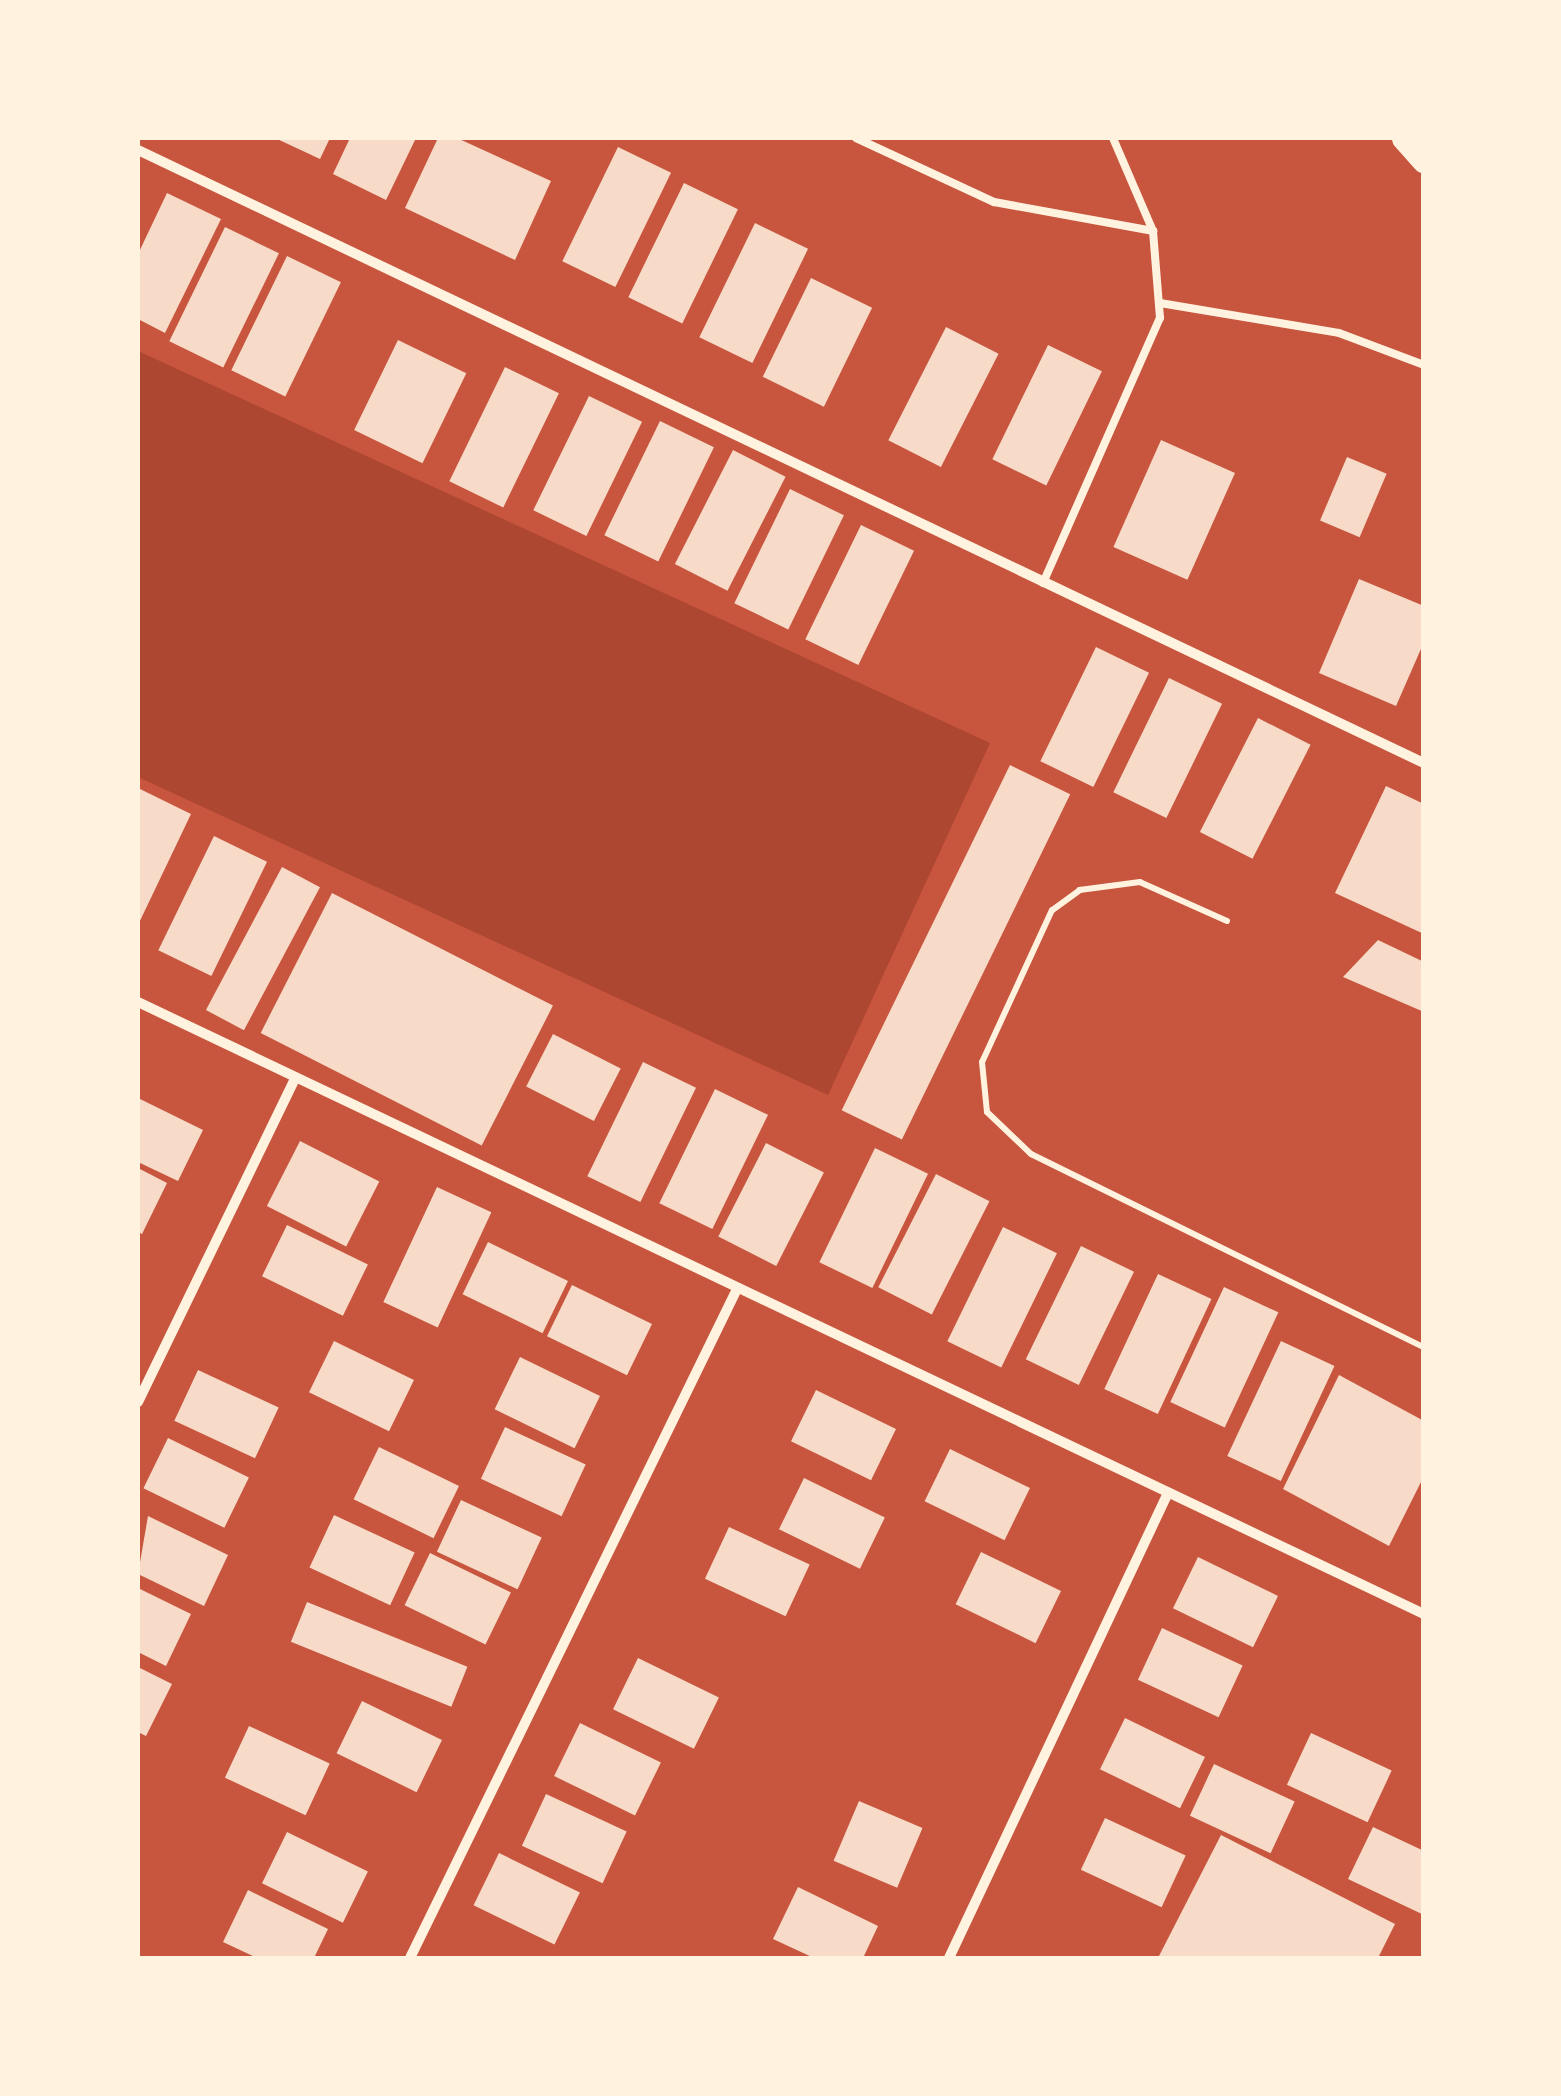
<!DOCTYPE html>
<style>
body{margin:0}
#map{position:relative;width:1561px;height:2096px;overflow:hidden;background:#c8553d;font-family:Roboto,sans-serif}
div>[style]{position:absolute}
.green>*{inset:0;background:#ae4732}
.building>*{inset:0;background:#f7dbc8;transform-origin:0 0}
.path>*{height:6px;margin:-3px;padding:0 3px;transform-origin:3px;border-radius:3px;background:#fff3e0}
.service>*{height:8px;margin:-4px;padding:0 4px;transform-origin:4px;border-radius:4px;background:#fff3e0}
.minor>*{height:10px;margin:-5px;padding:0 5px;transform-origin:5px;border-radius:5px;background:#fff3e0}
.primary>*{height:25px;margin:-12.5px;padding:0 12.5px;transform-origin:12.5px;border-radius:12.5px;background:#fff3e0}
span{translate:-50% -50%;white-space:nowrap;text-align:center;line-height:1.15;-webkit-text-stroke:8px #fff3e0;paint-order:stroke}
.frame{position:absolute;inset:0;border:140px solid #fff3e0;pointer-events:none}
</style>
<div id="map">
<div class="green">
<i style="clip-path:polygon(138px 351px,990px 743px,828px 1095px,138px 777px)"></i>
</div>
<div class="building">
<i style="clip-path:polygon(275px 138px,330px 138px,320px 159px)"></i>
<i style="clip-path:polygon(350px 138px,416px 138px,386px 200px,333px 174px)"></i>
<i style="clip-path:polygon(438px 138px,457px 138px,551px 181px,515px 260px,405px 208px)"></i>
<i style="left:618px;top:147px;width:59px;height:127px;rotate:26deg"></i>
<i style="left:684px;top:183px;width:60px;height:127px;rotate:26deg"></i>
<i style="clip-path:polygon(167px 193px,221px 219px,165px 333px,138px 319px,138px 254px)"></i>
<i style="left:755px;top:223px;width:59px;height:127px;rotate:26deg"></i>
<i style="left:225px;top:227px;width:60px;height:127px;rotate:26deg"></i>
<i style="left:287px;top:256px;width:60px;height:127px;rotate:26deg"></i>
<i style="left:811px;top:278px;width:68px;height:110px;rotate:26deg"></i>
<i style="left:946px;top:327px;width:59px;height:127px;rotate:27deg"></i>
<i style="left:398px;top:340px;width:76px;height:100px;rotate:26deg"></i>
<i style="left:1048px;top:345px;width:60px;height:127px;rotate:26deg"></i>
<i style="left:505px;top:367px;width:60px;height:127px;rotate:26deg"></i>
<i style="left:589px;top:396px;width:59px;height:127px;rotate:26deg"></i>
<i style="left:660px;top:421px;width:60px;height:127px;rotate:26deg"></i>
<i style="left:1161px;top:440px;width:81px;height:117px;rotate:24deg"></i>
<i style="left:733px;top:450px;width:59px;height:128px;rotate:27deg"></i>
<i style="left:1347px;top:457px;width:43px;height:69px;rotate:23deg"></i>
<i style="left:790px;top:489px;width:60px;height:127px;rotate:26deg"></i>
<i style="left:861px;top:525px;width:59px;height:127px;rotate:26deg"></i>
<i style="clip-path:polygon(1359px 579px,1424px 606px,1424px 642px,1396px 706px,1319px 673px)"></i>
<i style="left:1096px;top:647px;width:59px;height:127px;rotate:26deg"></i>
<i style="left:1169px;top:678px;width:59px;height:127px;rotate:26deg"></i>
<i style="left:1258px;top:718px;width:59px;height:128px;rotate:27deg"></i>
<i style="left:1010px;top:765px;width:67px;height:384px;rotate:26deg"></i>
<i style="clip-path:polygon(1386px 786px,1424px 804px,1424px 934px,1335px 893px)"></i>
<i style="clip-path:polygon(138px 788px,191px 814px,138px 925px)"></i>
<i style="left:214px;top:836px;width:59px;height:127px;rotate:26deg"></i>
<i style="left:282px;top:867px;width:43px;height:162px;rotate:28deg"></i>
<i style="left:332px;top:893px;width:248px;height:157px;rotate:27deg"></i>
<i style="clip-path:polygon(1378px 940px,1424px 962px,1424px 1012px,1343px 977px)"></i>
<i style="left:553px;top:1034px;width:76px;height:59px;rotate:27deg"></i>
<i style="left:643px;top:1062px;width:59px;height:127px;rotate:26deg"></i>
<i style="left:715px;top:1089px;width:59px;height:127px;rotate:26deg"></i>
<i style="clip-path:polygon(138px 1098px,203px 1130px,178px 1181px,138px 1162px)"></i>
<i style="left:300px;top:1141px;width:89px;height:73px;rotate:27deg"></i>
<i style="left:766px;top:1143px;width:65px;height:105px;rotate:27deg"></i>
<i style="left:875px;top:1148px;width:59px;height:127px;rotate:26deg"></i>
<i style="clip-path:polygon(138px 1168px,167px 1183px,142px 1234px,138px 1232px)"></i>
<i style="left:936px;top:1174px;width:60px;height:127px;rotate:27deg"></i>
<i style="left:437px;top:1187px;width:60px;height:127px;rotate:25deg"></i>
<i style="left:287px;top:1225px;width:90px;height:57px;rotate:26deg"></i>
<i style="left:1003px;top:1227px;width:60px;height:127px;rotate:26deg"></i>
<i style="left:488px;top:1242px;width:89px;height:58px;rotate:26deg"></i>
<i style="left:1081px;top:1246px;width:59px;height:126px;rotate:26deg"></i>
<i style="left:1158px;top:1274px;width:59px;height:127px;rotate:25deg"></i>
<i style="left:572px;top:1285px;width:89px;height:57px;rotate:26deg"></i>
<i style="left:1224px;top:1287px;width:60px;height:127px;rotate:25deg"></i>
<i style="left:334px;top:1341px;width:89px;height:57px;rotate:26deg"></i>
<i style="left:1281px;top:1341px;width:59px;height:127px;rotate:25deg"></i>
<i style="left:520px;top:1357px;width:89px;height:58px;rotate:26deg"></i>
<i style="left:198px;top:1370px;width:89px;height:56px;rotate:25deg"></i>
<i style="clip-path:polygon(1339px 1375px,1424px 1421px,1424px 1476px,1389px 1546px,1283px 1489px)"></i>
<i style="left:816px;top:1390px;width:89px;height:57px;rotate:26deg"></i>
<i style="left:505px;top:1427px;width:89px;height:57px;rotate:25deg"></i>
<i style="left:168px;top:1438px;width:90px;height:56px;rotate:26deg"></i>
<i style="left:379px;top:1447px;width:89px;height:58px;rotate:26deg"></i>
<i style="left:950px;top:1449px;width:89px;height:58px;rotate:26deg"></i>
<i style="left:804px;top:1478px;width:90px;height:57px;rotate:26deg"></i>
<i style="left:461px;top:1500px;width:89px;height:57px;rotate:25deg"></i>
<i style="left:334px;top:1515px;width:89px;height:58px;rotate:25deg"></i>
<i style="clip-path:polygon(148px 1516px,228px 1555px,204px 1606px,138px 1574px)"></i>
<i style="left:729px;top:1527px;width:89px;height:57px;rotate:25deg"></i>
<i style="left:981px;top:1552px;width:89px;height:58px;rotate:26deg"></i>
<i style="left:430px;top:1553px;width:90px;height:58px;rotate:26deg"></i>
<i style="left:1198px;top:1557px;width:89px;height:57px;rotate:26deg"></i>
<i style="clip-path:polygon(138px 1588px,191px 1614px,166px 1666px,138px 1652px)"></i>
<i style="left:307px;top:1602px;width:173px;height:43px;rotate:22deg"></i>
<i style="left:1162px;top:1628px;width:89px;height:57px;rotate:25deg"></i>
<i style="left:638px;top:1658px;width:90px;height:57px;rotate:26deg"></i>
<i style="clip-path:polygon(138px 1667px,172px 1684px,146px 1736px,138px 1732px)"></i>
<i style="left:362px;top:1701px;width:89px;height:58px;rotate:26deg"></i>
<i style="left:1125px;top:1718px;width:89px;height:57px;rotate:26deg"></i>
<i style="left:580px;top:1723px;width:90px;height:59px;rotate:26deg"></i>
<i style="left:249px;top:1726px;width:89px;height:57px;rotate:25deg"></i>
<i style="left:1311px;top:1733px;width:89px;height:57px;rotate:25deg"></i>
<i style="left:1214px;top:1764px;width:89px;height:57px;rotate:25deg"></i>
<i style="left:546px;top:1794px;width:89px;height:57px;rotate:25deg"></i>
<i style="left:859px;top:1801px;width:69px;height:65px;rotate:23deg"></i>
<i style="left:1105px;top:1818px;width:89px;height:57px;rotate:25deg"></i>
<i style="clip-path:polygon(1373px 1827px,1424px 1851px,1424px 1915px,1348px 1879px)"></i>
<i style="left:287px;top:1832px;width:90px;height:57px;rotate:26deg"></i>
<i style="clip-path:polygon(1221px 1835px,1395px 1924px,1378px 1958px,1159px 1956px)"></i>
<i style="left:499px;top:1853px;width:90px;height:58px;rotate:26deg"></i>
<i style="clip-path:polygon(798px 1887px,878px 1926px,863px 1958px,814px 1958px,773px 1939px)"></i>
<i style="clip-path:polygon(248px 1890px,328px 1929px,314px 1958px,257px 1958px,223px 1942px)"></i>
</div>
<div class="path">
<i style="left:1227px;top:921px;width:95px;rotate:-155.9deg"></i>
<i style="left:1140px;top:882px;width:61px;rotate:172.4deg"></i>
<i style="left:1080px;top:890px;width:34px;rotate:144deg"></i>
<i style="left:1052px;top:910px;width:167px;rotate:114.7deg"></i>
<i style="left:982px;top:1062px;width:50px;rotate:84.3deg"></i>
<i style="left:987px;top:1112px;width:61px;rotate:43.7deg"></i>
<i style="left:1031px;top:1154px;width:438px;rotate:26.2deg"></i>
</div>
<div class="service">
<i style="left:856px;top:138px;width:152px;rotate:24.9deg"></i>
<i style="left:994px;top:202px;width:162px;rotate:10.3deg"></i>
<i style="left:1160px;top:303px;width:181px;rotate:9.5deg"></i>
<i style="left:1339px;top:333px;width:91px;rotate:20.6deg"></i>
<i style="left:1043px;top:583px;width:290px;rotate:-66.2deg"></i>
<i style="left:1160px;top:318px;width:87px;rotate:-94.6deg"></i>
<i style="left:1153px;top:231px;width:101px;rotate:-113.3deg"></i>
</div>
<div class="minor">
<i style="left:138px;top:150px;width:1425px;rotate:25.49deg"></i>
<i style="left:138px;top:1002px;width:1424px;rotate:25.45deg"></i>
<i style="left:138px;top:1402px;width:360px;rotate:-64.1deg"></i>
<i style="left:410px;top:1958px;width:740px;rotate:-63.95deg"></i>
<i style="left:949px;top:1958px;width:510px;rotate:-64.79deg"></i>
</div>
<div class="primary">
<i style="left:1404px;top:138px;width:30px;rotate:48deg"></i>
</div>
<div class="frame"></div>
</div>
